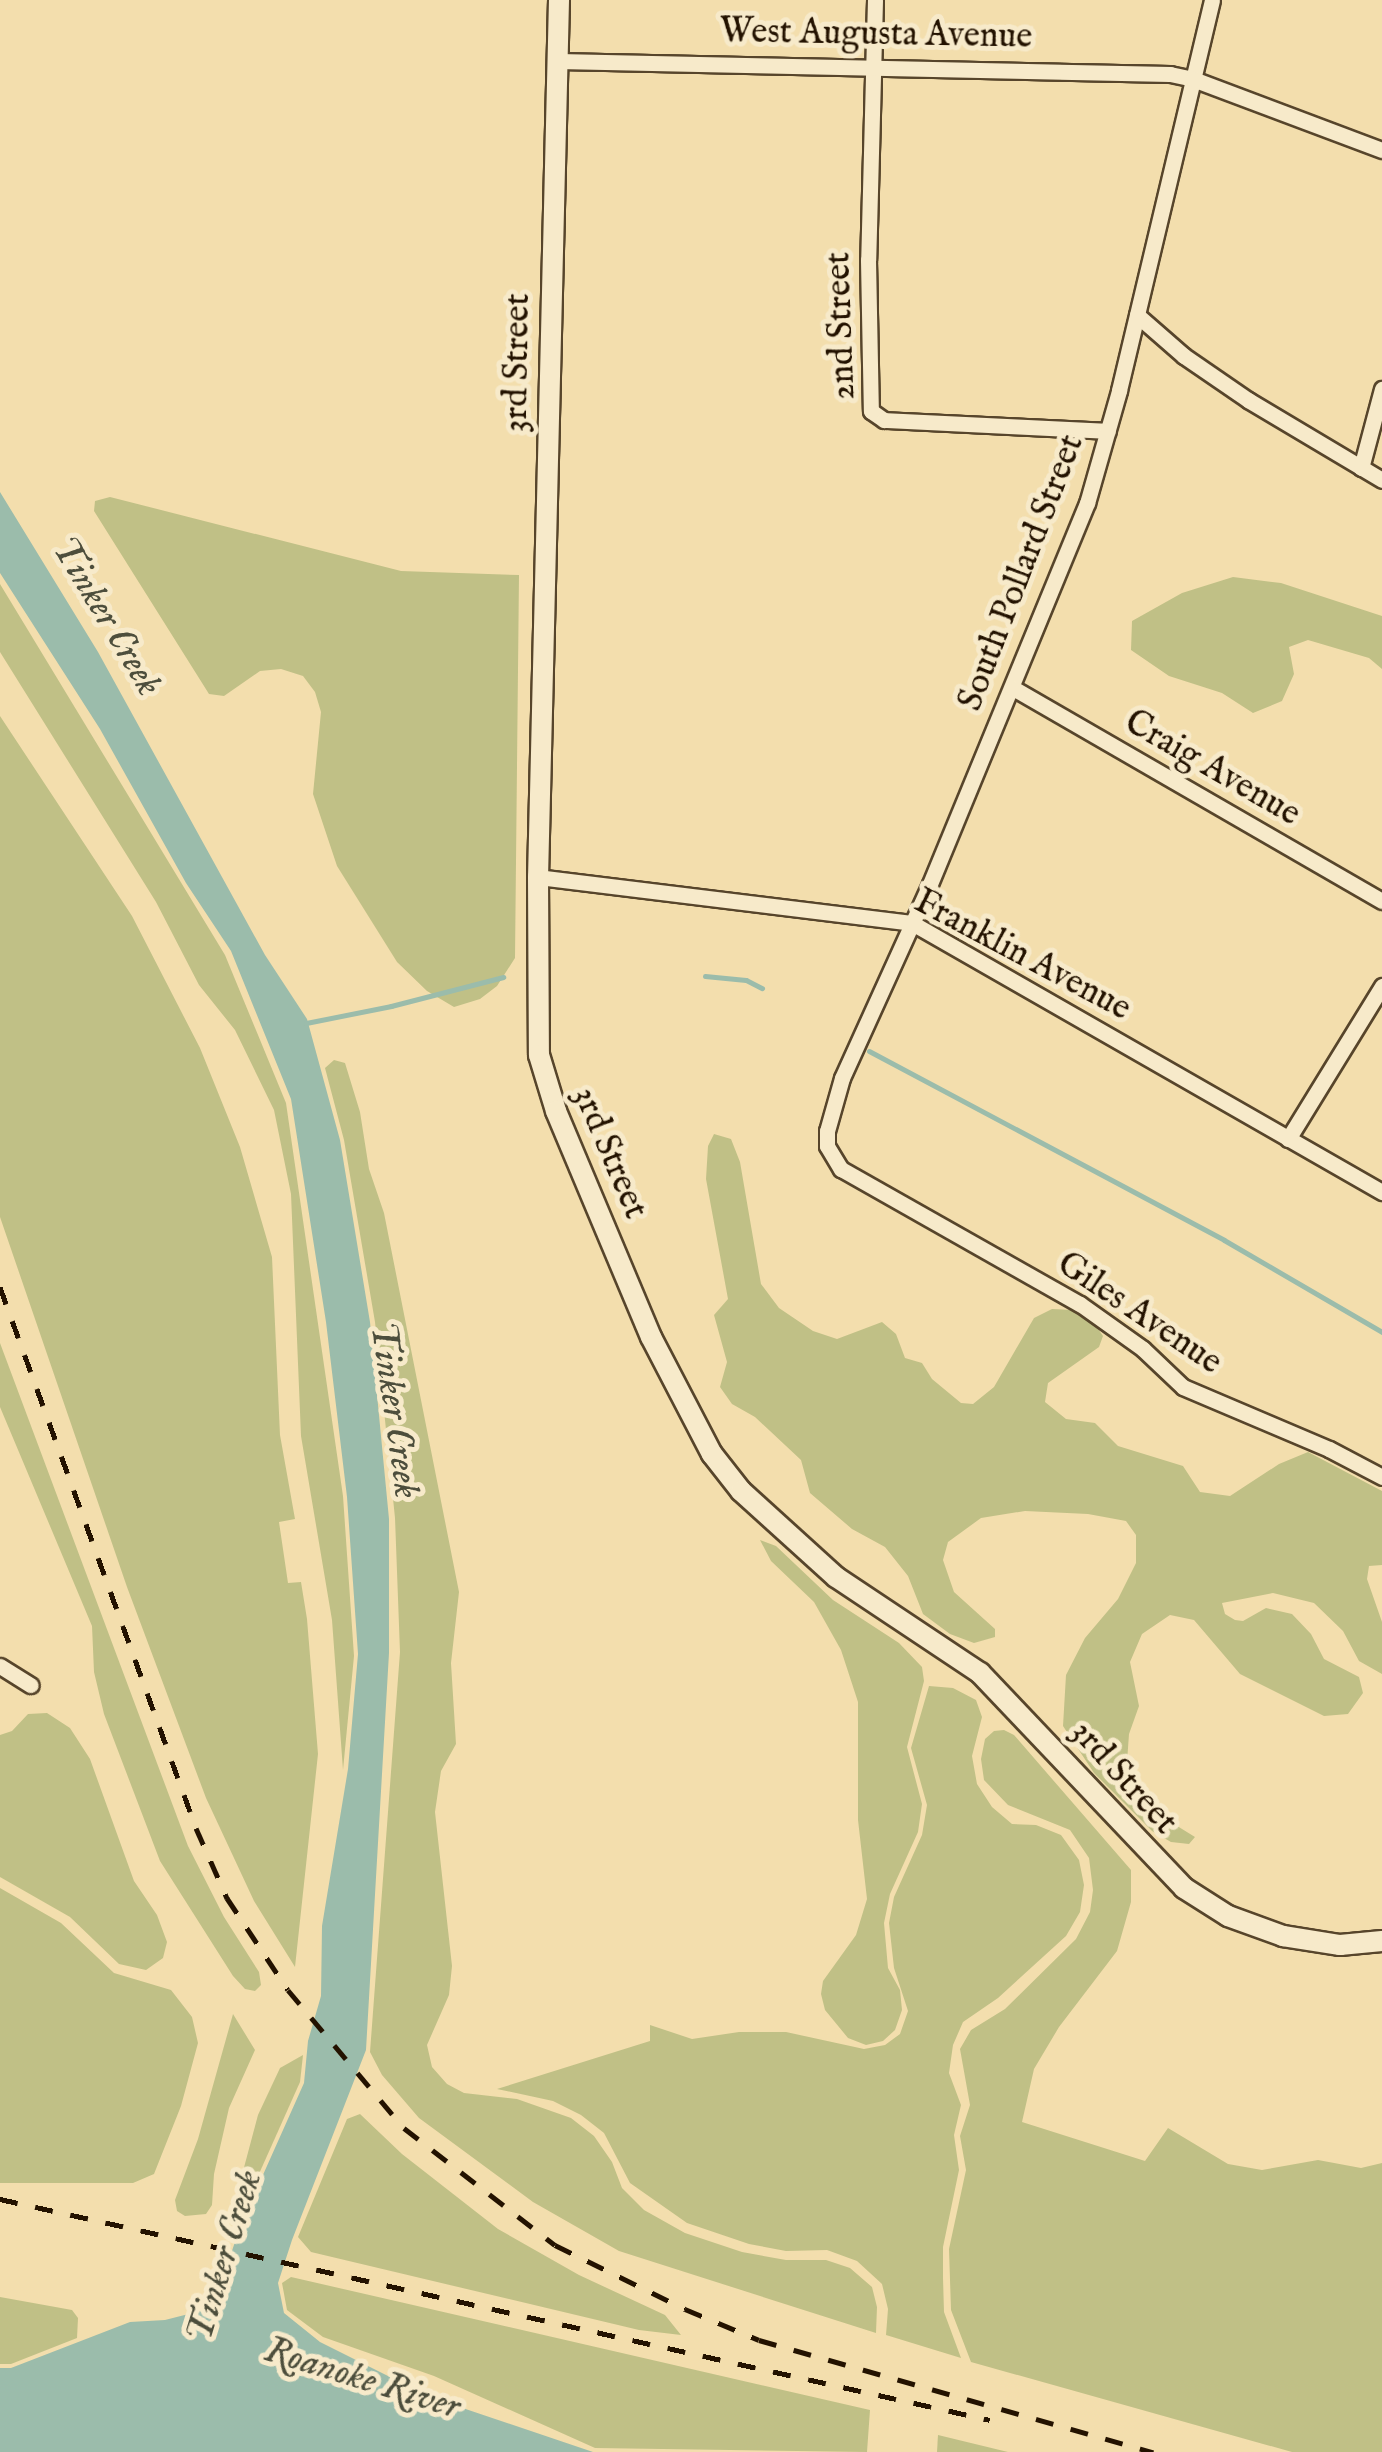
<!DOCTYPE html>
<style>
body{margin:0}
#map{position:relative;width:1382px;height:2452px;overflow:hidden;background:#f3dead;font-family:"IM FELL English",serif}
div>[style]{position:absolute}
.green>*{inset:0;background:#c0c086}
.water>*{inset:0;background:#9bbcab}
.stream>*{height:5px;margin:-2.5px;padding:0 2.5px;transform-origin:2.5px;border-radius:2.5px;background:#9bbcab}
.roads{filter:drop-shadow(2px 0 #57452b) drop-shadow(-2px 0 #57452b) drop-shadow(0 2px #57452b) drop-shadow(0 -2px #57452b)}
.minor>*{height:15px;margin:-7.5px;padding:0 7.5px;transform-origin:7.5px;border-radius:7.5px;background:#f7eaca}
.tertiary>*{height:20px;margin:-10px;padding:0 10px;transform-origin:10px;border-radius:10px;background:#f7eaca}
.rail>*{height:5px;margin-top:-2.5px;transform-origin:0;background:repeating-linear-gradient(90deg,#231200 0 18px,transparent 0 36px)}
span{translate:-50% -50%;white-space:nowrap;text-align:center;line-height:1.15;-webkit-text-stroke:10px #f7eaca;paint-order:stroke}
.street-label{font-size:35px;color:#231200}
.water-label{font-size:38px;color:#4d4e3c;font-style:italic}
</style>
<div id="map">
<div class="green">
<i style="clip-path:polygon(110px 497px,401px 571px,519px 575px,515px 958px,497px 986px,480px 999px,454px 1007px,427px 991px,397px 962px,337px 866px,313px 794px,321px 712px,315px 692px,303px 676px,281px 669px,260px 671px,224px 696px,209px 694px,94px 511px,95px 501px)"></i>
<i style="clip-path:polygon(1233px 577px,1281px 583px,1382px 616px,1382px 669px,1369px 658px,1308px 640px,1289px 647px,1294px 674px,1282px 701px,1253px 713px,1222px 693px,1169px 676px,1131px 650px,1132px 621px,1182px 593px)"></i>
<i style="clip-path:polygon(0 584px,225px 955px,286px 1103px,343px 1496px,354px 1656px,343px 1770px,332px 1620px,301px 1436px,291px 1194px,274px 1110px,235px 1030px,199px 985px,156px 902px,0 652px)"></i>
<i style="clip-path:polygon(0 716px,132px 916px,200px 1048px,240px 1147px,272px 1257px,280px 1435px,295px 1519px,279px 1522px,288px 1583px,301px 1582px,307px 1619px,318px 1754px,295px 1967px,254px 1901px,206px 1798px,127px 1587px,0 1217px)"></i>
<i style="clip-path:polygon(334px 1060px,345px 1063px,360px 1112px,369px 1169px,384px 1213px,459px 1592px,451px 1663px,456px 1744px,441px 1771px,435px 1812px,452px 1966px,449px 1995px,427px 2045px,432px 2067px,447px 2084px,464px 2093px,517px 2099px,571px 2118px,594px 2136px,612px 2162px,622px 2188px,644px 2210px,685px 2233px,742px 2252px,786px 2260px,826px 2260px,850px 2268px,872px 2287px,877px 2307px,876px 2333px,619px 2251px,533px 2202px,419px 2118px,382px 2075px,370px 2052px,400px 1652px,395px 1518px,375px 1322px,344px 1140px,325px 1068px)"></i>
<i style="clip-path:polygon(714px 1134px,731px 1139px,740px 1162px,761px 1284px,779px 1308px,813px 1331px,837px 1339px,882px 1322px,896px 1334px,905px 1358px,922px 1363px,932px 1379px,961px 1403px,973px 1404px,994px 1387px,1034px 1318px,1052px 1309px,1073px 1310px,1094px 1323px,1103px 1336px,1099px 1347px,1048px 1383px,1045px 1402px,1066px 1419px,1095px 1423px,1118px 1446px,1183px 1466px,1200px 1492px,1230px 1496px,1279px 1464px,1308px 1452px,1382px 1491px,1382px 1565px,1369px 1566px,1367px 1579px,1382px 1622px,1382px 1674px,1359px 1661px,1343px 1631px,1314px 1603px,1273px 1593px,1222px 1603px,1225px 1614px,1235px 1620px,1243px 1621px,1266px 1608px,1292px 1614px,1311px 1634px,1324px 1659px,1359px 1677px,1363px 1693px,1348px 1714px,1324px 1716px,1240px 1674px,1194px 1620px,1170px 1615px,1142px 1634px,1130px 1662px,1139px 1706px,1129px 1734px,1127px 1762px,1135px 1788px,1161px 1816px,1195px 1837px,1189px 1844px,1171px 1842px,1152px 1831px,1094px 1773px,1063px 1726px,1066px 1675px,1085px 1638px,1118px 1599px,1136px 1563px,1136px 1535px,1126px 1521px,1088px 1514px,1025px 1511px,981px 1518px,948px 1542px,943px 1560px,954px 1592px,995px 1629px,995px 1637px,974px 1643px,950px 1634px,923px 1614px,908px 1576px,885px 1547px,852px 1529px,810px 1493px,801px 1460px,755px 1417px,732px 1404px,720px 1387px,727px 1362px,714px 1315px,728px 1299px,706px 1179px,708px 1146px)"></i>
<i style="clip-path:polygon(0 1343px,188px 1846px,224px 1917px,259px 1972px,261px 1985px,255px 1991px,245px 1989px,233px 1976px,160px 1861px,104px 1714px,94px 1672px,92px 1626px,0 1407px)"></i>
<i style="clip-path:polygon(760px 1540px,776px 1546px,833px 1600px,899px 1643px,922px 1667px,924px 1681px,907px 1747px,922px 1804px,918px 1832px,890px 1894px,884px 1923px,888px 1968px,900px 1990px,902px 2010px,895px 2030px,883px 2041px,866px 2045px,848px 2038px,825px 2010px,821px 1994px,823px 1981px,856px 1935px,867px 1899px,858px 1820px,858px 1702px,841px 1650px,814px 1602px,771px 1561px)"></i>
<i style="clip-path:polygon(929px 1686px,953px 1688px,976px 1700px,982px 1717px,972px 1756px,977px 1784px,992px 1807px,1012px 1824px,1036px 1825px,1061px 1835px,1079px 1860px,1084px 1885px,1080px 1912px,1066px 1936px,998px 1998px,963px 2022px,953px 2045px,949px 2073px,961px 2105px,954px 2135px,959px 2170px,943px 2247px,943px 2278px,944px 2312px,961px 2358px,886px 2335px,888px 2309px,882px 2284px,857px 2261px,827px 2250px,786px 2251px,749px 2244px,687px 2223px,630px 2183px,604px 2133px,581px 2115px,553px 2101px,497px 2089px,650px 2041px,650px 2025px,692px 2039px,739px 2032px,786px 2032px,864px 2049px,885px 2045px,900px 2034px,908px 2011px,894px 1968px,889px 1923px,894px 1897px,922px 1835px,927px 1805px,911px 1748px)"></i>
<i style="clip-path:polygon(47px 1713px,70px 1728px,90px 1759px,134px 1881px,157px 1915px,167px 1942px,163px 1958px,146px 1970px,119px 1964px,70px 1917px,0 1877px,0 1735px,12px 1731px,28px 1714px)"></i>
<i style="clip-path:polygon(1004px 1730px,1014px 1735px,1131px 1870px,1131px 1902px,1117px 1951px,1059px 2027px,1034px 2069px,1022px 2122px,1145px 2161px,1168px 2128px,1228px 2164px,1262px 2170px,1318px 2160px,1361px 2168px,1382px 2163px,1382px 2452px,1292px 2452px,971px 2362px,951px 2310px,949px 2249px,966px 2170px,960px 2136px,970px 2105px,960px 2049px,971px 2030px,1005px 2009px,1076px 1939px,1090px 1912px,1093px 1890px,1089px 1858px,1070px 1830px,1008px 1805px,984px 1780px,981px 1759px,985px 1739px,994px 1731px)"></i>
<i style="clip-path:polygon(0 1888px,61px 1923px,114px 1973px,171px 1990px,192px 2017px,198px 2043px,181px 2106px,154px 2174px,133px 2183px,0 2183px)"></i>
<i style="clip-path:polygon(233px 2014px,255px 2050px,229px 2108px,214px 2174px,212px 2205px,206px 2214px,185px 2216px,177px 2211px,175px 2200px,198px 2139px)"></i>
<i style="clip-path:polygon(303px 2055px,300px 2082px,242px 2212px,242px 2175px,258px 2115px,280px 2068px)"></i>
<i style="clip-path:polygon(360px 2114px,402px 2154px,498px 2229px,579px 2275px,665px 2315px,681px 2335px,639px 2330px,311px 2252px,298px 2237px,347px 2119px)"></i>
<i style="clip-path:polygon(291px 2277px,870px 2410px,867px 2452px,595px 2448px,434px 2376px,323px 2337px,287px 2310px,282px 2283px)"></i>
<i style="clip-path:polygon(0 2297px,72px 2310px,78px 2318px,77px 2338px,11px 2364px,0 2364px)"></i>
<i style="clip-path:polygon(938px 2435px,1008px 2452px,937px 2452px)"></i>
</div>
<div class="water">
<i style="clip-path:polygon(0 492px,98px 652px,265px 955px,307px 1019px,340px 1140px,370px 1322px,389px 1519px,389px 1653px,366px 2050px,292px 2240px,278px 2283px,284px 2313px,320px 2342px,430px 2397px,593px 2452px,0 2452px,0 2368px,11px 2368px,130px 2322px,165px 2320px,212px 2308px,242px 2222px,304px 2083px,308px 2041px,321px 1996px,322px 1926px,348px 1769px,358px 1654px,347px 1497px,326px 1322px,291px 1099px,231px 951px,186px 883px,100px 729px,0 573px)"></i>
</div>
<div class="stream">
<i style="left:705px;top:976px;width:41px;rotate:5.6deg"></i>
<i style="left:746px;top:980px;width:18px;rotate:27deg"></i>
<i style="left:306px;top:1023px;width:87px;rotate:-11.3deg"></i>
<i style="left:391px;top:1006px;width:116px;rotate:-14.5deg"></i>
<i style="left:869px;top:1051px;width:402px;rotate:28deg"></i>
<i style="left:1224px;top:1240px;width:183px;rotate:30.2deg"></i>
</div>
<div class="roads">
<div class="minor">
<i style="left:875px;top:0;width:260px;rotate:91.5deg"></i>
<i style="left:868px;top:260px;width:151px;rotate:88.9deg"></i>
<i style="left:871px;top:411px;width:16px;rotate:35deg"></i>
<i style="left:884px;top:420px;width:224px;rotate:2.8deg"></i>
<i style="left:1212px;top:0;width:402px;rotate:103.4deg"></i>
<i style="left:1119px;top:391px;width:116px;rotate:105.9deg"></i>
<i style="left:1087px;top:503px;width:412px;rotate:112.4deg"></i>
<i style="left:930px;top:884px;width:213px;rotate:114.4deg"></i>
<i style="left:842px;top:1078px;width:55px;rotate:105.8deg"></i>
<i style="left:827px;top:1131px;width:15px;rotate:90deg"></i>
<i style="left:827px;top:1146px;width:27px;rotate:59deg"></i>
<i style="left:841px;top:1169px;width:274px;rotate:29.5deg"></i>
<i style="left:1080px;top:1304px;width:77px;rotate:35.5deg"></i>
<i style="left:1143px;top:1349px;width:55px;rotate:43.5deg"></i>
<i style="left:1183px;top:1387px;width:159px;rotate:23deg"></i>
<i style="left:1329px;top:1449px;width:60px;rotate:27.8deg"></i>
<i style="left:558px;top:61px;width:612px;rotate:1.22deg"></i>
<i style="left:1170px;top:74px;width:24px;rotate:12deg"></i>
<i style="left:1193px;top:79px;width:202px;rotate:20.6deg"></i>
<i style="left:1137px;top:315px;width:62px;rotate:41.1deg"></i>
<i style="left:1184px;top:356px;width:78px;rotate:34.5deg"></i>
<i style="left:1248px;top:400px;width:156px;rotate:30.8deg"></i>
<i style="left:1361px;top:468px;width:82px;rotate:-75.1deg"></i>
<i style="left:1013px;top:688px;width:426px;rotate:30deg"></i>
<i style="left:538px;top:877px;width:377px;rotate:7deg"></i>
<i style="left:912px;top:923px;width:542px;rotate:29.78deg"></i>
<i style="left:1288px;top:1139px;width:180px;rotate:-58.4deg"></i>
<i style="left:0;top:1666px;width:36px;rotate:32deg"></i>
</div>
<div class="tertiary">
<i style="left:559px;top:0;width:877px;rotate:91.37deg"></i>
<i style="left:538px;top:877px;width:178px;rotate:89.7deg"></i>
<i style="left:539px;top:1055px;width:59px;rotate:73.1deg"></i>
<i style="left:556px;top:1111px;width:245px;rotate:67.2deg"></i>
<i style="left:651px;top:1337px;width:132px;rotate:62.5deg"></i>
<i style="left:712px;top:1454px;width:47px;rotate:51.9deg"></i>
<i style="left:741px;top:1491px;width:128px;rotate:42.2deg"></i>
<i style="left:836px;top:1577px;width:173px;rotate:33.7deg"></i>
<i style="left:980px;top:1673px;width:296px;rotate:46.5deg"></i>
<i style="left:1184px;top:1888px;width:52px;rotate:32.5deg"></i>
<i style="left:1228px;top:1916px;width:59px;rotate:20deg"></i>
<i style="left:1283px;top:1936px;width:58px;rotate:9deg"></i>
<i style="left:1340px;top:1945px;width:42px;rotate:-5.4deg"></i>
</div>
</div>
<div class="rail">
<i style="left:0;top:1287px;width:575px;rotate:70.08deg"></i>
<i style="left:196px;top:1828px;width:77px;rotate:66.1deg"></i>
<i style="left:227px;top:1898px;width:110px;rotate:56.5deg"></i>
<i style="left:288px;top:1990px;width:180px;rotate:50deg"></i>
<i style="left:404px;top:2128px;width:191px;rotate:37.8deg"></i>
<i style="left:555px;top:2245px;width:145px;rotate:26.2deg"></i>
<i style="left:685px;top:2309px;width:80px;rotate:22.7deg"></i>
<i style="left:759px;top:2340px;width:410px;rotate:15.9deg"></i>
<i style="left:0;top:2199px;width:1014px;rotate:12.58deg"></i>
</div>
<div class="street-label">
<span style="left:876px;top:35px;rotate:1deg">West Augusta Avenue</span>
<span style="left:842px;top:326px;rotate:-92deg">2nd Street</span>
<span style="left:518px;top:363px;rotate:-89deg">3rd Street</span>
<span style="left:1022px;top:573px;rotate:-69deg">South Pollard Street</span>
<span style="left:1212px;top:769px;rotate:30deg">Craig Avenue</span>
<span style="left:1022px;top:956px;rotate:28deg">Franklin Avenue</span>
<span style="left:609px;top:1153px;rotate:67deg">3rd Street</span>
<span style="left:1139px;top:1314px;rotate:34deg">Giles Avenue</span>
<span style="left:1123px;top:1778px;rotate:48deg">3rd Street</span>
</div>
<div class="water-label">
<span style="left:105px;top:617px;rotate:59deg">Tinker Creek</span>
<span style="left:393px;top:1410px;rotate:82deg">Tinker Creek</span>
<span style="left:226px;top:2257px;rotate:-73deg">Tinker Creek</span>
<span style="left:362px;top:2380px;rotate:17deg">Roanoke River</span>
</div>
</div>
